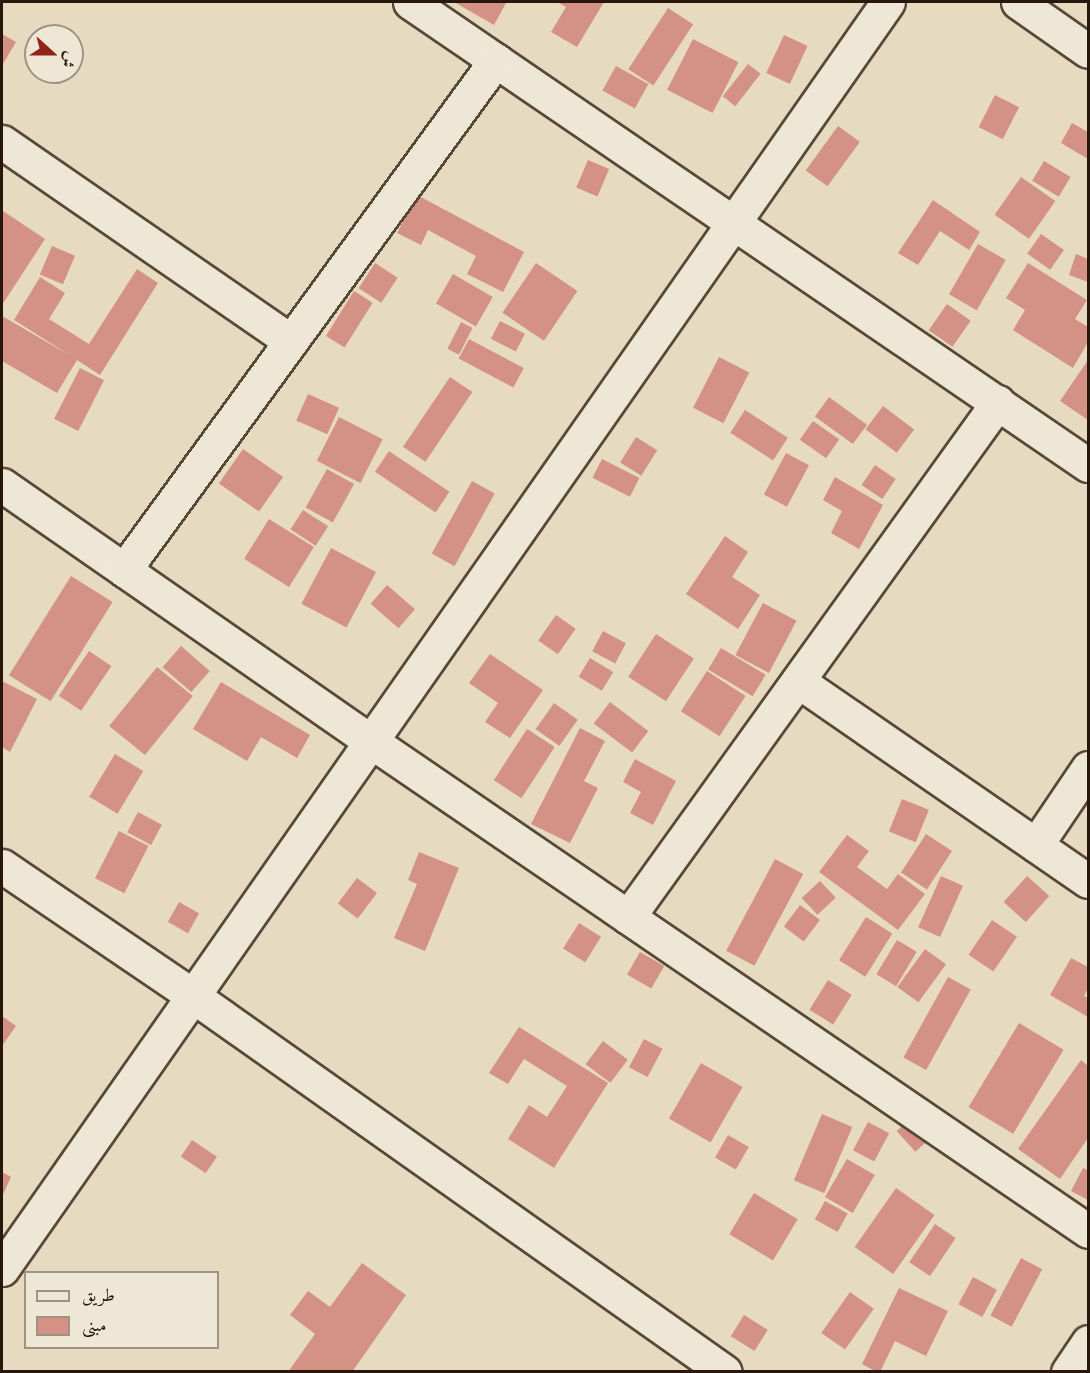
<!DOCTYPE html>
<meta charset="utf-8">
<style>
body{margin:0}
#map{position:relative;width:1090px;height:1373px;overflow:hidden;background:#e6dac0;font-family:Alegreya,Amiri,serif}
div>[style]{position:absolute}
.building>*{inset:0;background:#d49286;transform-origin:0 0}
.roads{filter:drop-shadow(2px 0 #584838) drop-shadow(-2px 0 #584838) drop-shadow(0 2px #584838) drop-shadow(0 -2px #584838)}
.minor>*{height:33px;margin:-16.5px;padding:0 16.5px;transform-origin:16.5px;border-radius:16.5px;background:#efe7d6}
span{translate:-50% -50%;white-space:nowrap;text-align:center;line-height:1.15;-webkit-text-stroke:6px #efe7d6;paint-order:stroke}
.frame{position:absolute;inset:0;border:3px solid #28170a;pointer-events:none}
.legend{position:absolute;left:24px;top:1271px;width:195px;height:78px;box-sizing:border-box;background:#efe7d6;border:2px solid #9f9484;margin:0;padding:8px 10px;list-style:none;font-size:18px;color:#28170a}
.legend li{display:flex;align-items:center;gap:12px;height:30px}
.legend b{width:30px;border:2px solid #9f9484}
.north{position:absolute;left:24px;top:24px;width:60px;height:60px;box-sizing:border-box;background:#efe7d6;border:2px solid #9f9484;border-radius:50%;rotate:111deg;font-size:16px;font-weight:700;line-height:24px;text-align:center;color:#28170a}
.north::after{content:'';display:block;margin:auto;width:21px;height:27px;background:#8f2418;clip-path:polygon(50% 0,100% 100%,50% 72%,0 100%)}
</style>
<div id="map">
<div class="building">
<i style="clip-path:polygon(454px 2px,503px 2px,506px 3px,494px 25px)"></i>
<i style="clip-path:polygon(557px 2px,604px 2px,577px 47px,551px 32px,566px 7px)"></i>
<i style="left:668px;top:8px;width:30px;height:73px;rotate:33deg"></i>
<i style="clip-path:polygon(2px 34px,16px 42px,3px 64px,2px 63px)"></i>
<i style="left:784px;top:35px;width:26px;height:42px;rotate:25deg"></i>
<i style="left:693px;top:39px;width:51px;height:57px;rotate:27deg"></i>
<i style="left:748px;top:64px;width:16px;height:41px;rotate:38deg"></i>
<i style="left:616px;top:66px;width:37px;height:28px;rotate:29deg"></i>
<i style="left:995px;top:95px;width:27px;height:36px;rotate:27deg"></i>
<i style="clip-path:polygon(1072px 123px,1088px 132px,1088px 159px,1061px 143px)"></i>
<i style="left:838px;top:126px;width:27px;height:55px;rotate:36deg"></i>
<i style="left:588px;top:160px;width:23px;height:30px;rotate:23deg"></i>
<i style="left:1044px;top:161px;width:31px;height:23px;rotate:31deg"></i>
<i style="left:1021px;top:177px;width:42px;height:46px;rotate:35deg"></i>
<i style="clip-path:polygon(417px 195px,524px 252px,503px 292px,467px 274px,476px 256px,428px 230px,421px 245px,397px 233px)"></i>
<i style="clip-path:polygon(933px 200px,980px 232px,969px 250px,940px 231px,918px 265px,898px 253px)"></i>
<i style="clip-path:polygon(3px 211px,45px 239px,2px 305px,2px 213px)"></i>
<i style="left:1041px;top:234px;width:28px;height:24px;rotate:35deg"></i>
<i style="left:978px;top:244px;width:32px;height:58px;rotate:30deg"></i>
<i style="left:52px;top:246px;width:25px;height:31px;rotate:23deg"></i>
<i style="clip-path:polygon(1076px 254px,1088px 259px,1088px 282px,1069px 275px)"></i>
<i style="left:375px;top:263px;width:27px;height:30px;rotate:33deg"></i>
<i style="left:536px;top:263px;width:50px;height:60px;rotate:34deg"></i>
<i style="clip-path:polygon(1028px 263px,1087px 300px,1075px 319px,1088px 327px,1088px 342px,1073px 368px,1013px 330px,1025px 310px,1006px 298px)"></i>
<i style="clip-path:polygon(137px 269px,158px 283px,100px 375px,77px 360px,57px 393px,2px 361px,2px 316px,71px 356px,14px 320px,40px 277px,65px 293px,49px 319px,89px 344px)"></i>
<i style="left:453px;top:274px;width:46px;height:34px;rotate:30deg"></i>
<i style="left:354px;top:291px;width:22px;height:53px;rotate:32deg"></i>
<i style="left:947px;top:304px;width:29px;height:32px;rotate:35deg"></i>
<i style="left:500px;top:321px;width:28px;height:20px;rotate:27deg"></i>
<i style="left:461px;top:322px;width:13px;height:30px;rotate:27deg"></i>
<i style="left:469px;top:339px;width:62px;height:22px;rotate:28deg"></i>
<i style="left:719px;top:357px;width:34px;height:57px;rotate:27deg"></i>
<i style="clip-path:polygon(1088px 360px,1088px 420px,1060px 401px)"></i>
<i style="left:80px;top:368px;width:27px;height:57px;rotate:27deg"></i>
<i style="left:450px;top:377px;width:27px;height:84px;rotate:34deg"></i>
<i style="left:308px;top:394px;width:34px;height:29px;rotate:24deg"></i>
<i style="left:829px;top:397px;width:47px;height:24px;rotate:36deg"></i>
<i style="left:883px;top:406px;width:39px;height:29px;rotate:37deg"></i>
<i style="left:745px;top:410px;width:51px;height:27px;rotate:33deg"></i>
<i style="left:339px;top:417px;width:49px;height:49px;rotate:27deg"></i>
<i style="left:813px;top:421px;width:32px;height:23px;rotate:35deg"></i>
<i style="left:636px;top:437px;width:25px;height:30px;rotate:32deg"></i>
<i style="left:243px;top:449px;width:49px;height:42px;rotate:35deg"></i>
<i style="left:389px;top:451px;width:73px;height:25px;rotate:34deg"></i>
<i style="left:786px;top:453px;width:26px;height:47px;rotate:28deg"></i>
<i style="left:602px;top:459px;width:42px;height:21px;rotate:27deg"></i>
<i style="left:875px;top:465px;width:25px;height:24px;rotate:34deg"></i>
<i style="left:327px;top:469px;width:31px;height:44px;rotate:29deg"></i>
<i style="clip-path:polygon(835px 477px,883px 505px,859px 549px,831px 533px,842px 511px,823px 500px)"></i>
<i style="left:472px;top:481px;width:26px;height:83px;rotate:29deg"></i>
<i style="left:303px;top:510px;width:30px;height:23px;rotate:33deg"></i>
<i style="left:269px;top:519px;width:53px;height:47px;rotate:32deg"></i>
<i style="clip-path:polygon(725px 536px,748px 552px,732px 577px,760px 595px,738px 629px,686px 594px)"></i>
<i style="left:331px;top:548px;width:51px;height:63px;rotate:28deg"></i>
<i style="left:71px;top:576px;width:49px;height:117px;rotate:32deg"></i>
<i style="left:387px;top:585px;width:37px;height:25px;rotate:41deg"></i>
<i style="left:763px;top:603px;width:38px;height:59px;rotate:28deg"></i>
<i style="left:556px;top:615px;width:24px;height:31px;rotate:35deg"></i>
<i style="left:603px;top:631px;width:26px;height:23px;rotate:28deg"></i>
<i style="left:656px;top:634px;width:45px;height:51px;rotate:33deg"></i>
<i style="left:181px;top:646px;width:38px;height:28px;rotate:41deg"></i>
<i style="left:721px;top:648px;width:52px;height:25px;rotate:31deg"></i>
<i style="left:89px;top:651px;width:27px;height:54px;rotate:34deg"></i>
<i style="clip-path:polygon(490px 654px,543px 690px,510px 738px,485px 722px,498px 703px,469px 683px)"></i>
<i style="left:590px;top:658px;width:27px;height:22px;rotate:31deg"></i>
<i style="left:157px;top:667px;width:46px;height:76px;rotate:39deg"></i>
<i style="left:707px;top:671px;width:46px;height:48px;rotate:33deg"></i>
<i style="clip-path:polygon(2px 681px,37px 699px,10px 752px,2px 747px)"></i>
<i style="clip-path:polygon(221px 682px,310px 735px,297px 758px,261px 737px,247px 761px,193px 729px)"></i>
<i style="left:610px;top:702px;width:48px;height:27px;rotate:37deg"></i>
<i style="left:554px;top:703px;width:29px;height:32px;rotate:35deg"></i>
<i style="clip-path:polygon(580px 728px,605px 741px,584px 781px,598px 788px,570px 843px,531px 824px)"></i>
<i style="left:527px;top:729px;width:33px;height:61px;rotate:33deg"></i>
<i style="left:115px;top:754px;width:33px;height:50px;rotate:31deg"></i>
<i style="clip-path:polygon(635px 759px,676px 781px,653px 825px,630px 813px,641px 792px,623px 782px)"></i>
<i style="left:902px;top:799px;width:29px;height:35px;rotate:22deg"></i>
<i style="left:138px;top:812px;width:27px;height:23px;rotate:28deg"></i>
<i style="left:119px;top:831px;width:33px;height:53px;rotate:27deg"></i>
<i style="left:926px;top:834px;width:31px;height:46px;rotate:33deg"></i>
<i style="clip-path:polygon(847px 835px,869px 851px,857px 867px,887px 889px,898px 874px,925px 894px,898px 930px,819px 872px)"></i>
<i style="clip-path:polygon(419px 852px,459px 868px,425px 951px,394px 938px,417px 884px,408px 880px)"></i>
<i style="left:775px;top:859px;width:32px;height:104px;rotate:28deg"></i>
<i style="left:941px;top:876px;width:24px;height:56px;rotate:24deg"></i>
<i style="left:1027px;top:876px;width:30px;height:35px;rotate:42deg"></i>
<i style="left:357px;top:878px;width:25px;height:32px;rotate:37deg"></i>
<i style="left:820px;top:881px;width:23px;height:25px;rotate:47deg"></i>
<i style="left:179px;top:902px;width:23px;height:23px;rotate:29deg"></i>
<i style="left:800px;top:905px;width:25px;height:27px;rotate:37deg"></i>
<i style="left:866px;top:917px;width:31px;height:51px;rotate:32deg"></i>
<i style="left:992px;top:920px;width:30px;height:42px;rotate:34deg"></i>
<i style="left:579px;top:923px;width:26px;height:30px;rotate:32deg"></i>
<i style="left:897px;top:940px;width:23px;height:40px;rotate:31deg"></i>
<i style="left:925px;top:949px;width:26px;height:47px;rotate:36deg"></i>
<i style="left:640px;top:952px;width:28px;height:26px;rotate:30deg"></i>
<i style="clip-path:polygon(1071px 958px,1088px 967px,1088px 988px,1084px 996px,1088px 998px,1088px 1017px,1050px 995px)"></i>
<i style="left:948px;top:977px;width:26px;height:92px;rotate:29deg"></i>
<i style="left:828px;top:980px;width:28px;height:35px;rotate:32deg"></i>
<i style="clip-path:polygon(2px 1016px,16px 1026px,2px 1046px)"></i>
<i style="left:1019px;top:1023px;width:52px;height:98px;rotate:31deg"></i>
<i style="clip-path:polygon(519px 1027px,608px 1083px,554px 1168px,508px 1139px,529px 1105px,547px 1117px,567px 1086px,524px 1059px,508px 1084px,489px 1073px)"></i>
<i style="left:644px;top:1039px;width:21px;height:32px;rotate:28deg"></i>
<i style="left:603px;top:1041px;width:31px;height:29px;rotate:37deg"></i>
<i style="clip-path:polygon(1081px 1060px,1088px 1066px,1088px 1138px,1060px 1179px,1018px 1149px)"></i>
<i style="left:701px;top:1063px;width:48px;height:64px;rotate:30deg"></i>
<i style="left:822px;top:1114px;width:33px;height:72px;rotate:23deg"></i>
<i style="left:910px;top:1119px;width:28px;height:18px;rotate:48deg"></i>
<i style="left:868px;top:1122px;width:24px;height:32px;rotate:28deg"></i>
<i style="left:728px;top:1135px;width:24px;height:26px;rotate:30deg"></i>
<i style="left:192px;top:1140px;width:30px;height:20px;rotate:34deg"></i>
<i style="left:847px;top:1159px;width:32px;height:44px;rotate:30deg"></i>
<i style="clip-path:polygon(1083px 1168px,1088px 1170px,1088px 1200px,1071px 1191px)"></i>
<i style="clip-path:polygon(2px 1172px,11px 1177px,2px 1197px)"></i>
<i style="left:896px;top:1188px;width:47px;height:72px;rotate:35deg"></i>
<i style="left:754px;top:1193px;width:51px;height:48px;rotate:31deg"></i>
<i style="left:825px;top:1201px;width:26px;height:21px;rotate:29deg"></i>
<i style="left:935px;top:1224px;width:25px;height:46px;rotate:34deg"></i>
<i style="left:1021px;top:1258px;width:24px;height:65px;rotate:28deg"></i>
<i style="clip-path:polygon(362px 1263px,406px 1295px,352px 1372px,288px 1372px,315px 1334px,290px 1315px,308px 1291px,330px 1307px)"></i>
<i style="left:973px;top:1277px;width:27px;height:31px;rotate:28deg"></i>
<i style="clip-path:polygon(899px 1288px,948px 1311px,926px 1356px,895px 1341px,880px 1372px,877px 1372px,862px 1364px)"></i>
<i style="left:850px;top:1292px;width:29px;height:50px;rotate:35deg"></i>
<i style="left:744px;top:1315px;width:28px;height:25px;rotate:32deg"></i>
</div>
<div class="roads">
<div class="minor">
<i style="left:410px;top:2px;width:821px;rotate:34.33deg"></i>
<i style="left:1018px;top:2px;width:85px;rotate:35deg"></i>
<i style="left:2px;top:142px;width:351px;rotate:34.6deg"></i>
<i style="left:2px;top:485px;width:450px;rotate:34.8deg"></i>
<i style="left:372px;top:742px;width:867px;rotate:34.33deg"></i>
<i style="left:124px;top:570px;width:631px;rotate:-53.89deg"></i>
<i style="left:798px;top:681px;width:352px;rotate:34.6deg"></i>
<i style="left:1036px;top:845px;width:93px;rotate:-56deg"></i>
<i style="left:2px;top:866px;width:231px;rotate:34.2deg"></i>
<i style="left:193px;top:996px;width:651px;rotate:35.25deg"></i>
<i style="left:628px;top:917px;width:634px;rotate:-54.3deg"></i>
<i style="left:2px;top:1269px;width:1546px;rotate:-55.04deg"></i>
<i style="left:1068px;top:1372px;width:36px;rotate:-56deg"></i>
</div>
</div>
<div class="frame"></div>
<ul class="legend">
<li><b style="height:8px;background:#efe7d6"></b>طريق</li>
<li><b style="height:16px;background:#d49286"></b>مبنى</li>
</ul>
<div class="north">ش</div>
</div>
